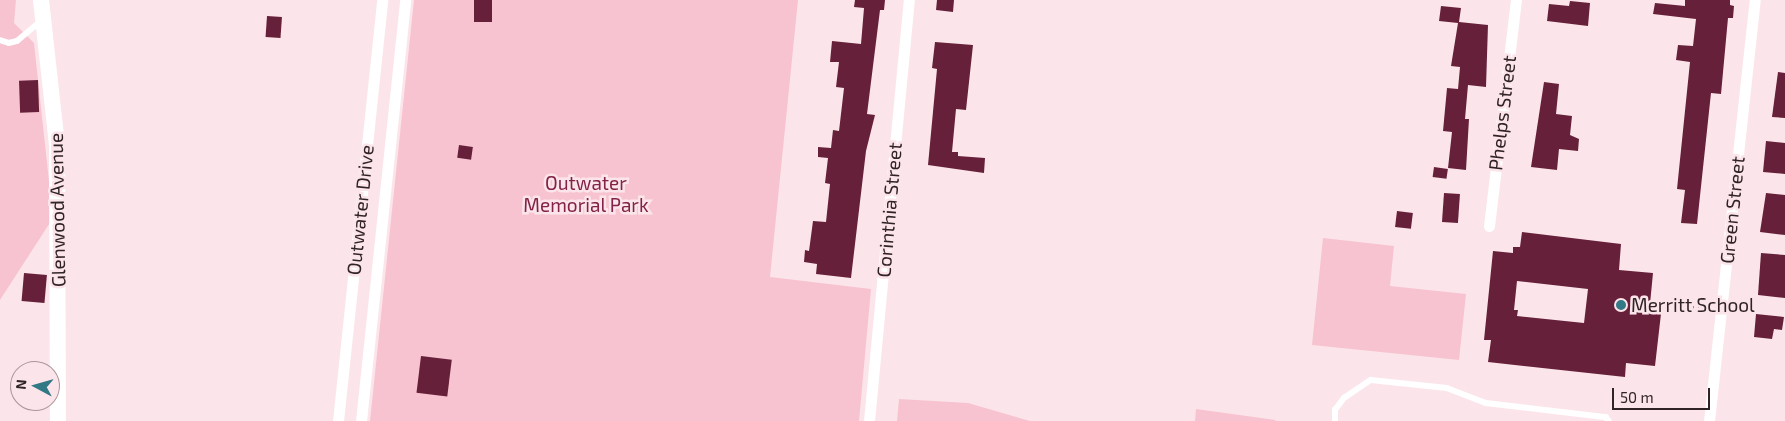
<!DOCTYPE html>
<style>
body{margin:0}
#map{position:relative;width:1785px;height:421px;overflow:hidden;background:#fbe5ea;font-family:"Exo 2",sans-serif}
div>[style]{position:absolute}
.green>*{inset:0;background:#f7c3d0}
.building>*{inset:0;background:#672039;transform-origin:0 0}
.path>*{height:2.5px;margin-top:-1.25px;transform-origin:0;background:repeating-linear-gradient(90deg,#a18f93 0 1px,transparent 0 5px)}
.lane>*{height:5.5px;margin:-2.75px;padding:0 2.75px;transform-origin:2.75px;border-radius:2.75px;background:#fff}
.street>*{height:11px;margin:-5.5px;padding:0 5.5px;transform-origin:5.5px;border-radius:5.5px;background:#fff}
.secondary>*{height:16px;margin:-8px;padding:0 8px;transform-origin:8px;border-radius:8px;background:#fff}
.dots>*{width:14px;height:14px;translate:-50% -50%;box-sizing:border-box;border:2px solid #fbe5ea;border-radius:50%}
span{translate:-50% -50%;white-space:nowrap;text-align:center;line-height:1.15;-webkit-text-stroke:5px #fbe5ea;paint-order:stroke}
.street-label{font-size:19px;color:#302326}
.park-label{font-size:19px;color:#832146}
.poi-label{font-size:19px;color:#302326}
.left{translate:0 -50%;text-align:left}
.north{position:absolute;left:10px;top:361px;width:50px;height:50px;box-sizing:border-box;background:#fbe5ea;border:1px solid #aa979c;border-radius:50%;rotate:276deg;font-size:14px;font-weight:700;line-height:20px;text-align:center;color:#302326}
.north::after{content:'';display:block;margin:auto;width:18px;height:22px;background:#327885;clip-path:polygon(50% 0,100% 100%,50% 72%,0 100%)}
.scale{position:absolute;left:1612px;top:388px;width:98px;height:22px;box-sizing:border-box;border:2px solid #302326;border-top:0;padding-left:6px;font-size:15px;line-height:18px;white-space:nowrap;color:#302326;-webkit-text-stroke:4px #fbe5ea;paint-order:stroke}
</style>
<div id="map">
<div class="green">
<i style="clip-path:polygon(0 0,16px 0,14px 23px,34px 43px,53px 218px,0 300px)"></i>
<i style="clip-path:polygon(414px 0,798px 0,770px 277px,871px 289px,859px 421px,370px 421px)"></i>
<i style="clip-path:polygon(1323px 238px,1394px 246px,1390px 286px,1466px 294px,1459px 360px,1312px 345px)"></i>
<i style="clip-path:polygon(899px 399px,968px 403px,1030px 421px,897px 421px)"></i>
<i style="clip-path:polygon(1196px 409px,1275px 420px,1276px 421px,1195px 421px)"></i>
</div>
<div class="building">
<i style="left:474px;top:0;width:18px;height:22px"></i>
<i style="clip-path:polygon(855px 0,885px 0,884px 10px,880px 10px,867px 114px,875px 115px,866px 151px,851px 278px,816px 274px,817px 264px,804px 262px,805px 250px,809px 251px,813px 221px,826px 222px,830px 184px,825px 183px,828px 158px,818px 157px,818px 147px,831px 148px,833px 130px,839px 131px,844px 88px,836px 87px,839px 62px,830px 62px,832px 41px,861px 44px,864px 8px,854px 7px)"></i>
<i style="clip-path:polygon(937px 0,954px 0,953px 12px,936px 10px)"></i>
<i style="clip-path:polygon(1685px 0,1730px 0,1730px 5px,1734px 6px,1733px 18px,1728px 18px,1721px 94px,1711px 93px,1697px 224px,1681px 223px,1685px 190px,1677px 189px,1690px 62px,1676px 60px,1678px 45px,1693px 46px,1696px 19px,1653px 14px,1655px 3px,1685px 6px)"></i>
<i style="clip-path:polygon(1570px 1px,1590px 3px,1588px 26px,1547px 21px,1549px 4px,1569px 6px)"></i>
<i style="clip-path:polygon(1441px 6px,1461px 8px,1459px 22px,1488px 25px,1486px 87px,1468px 85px,1465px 119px,1469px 119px,1466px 170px,1448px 168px,1452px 132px,1443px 131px,1447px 88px,1458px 89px,1460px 67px,1451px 66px,1458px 23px,1439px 21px)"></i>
<i style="left:267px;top:16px;width:15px;height:21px;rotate:4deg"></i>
<i style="clip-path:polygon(935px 42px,973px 45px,966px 110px,956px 109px,952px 152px,958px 152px,958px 156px,985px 158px,984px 173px,928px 165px,937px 69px,932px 68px)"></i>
<i style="clip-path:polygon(1778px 72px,1785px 73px,1785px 118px,1772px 117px)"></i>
<i style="left:38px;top:80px;width:32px;height:19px;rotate:88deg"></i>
<i style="clip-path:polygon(1544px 82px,1559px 84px,1556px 114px,1572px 116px,1570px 135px,1579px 139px,1578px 151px,1559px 149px,1557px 170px,1531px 167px)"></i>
<i style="clip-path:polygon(1766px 141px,1785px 143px,1785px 174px,1763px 172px)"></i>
<i style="left:459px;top:145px;width:14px;height:13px;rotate:8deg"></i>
<i style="left:1434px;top:167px;width:14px;height:10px;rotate:8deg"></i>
<i style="left:1444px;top:193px;width:16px;height:29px;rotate:4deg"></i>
<i style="clip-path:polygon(1766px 193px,1785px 195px,1785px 235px,1760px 232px)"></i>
<i style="left:1397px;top:211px;width:16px;height:16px;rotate:7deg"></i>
<i style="clip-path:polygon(evenodd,1522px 232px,1621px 244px,1619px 270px,1653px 273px,1650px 304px,1662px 305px,1655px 366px,1626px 363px,1625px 377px,1488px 362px,1491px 340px,1484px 340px,1493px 251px,1513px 253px,1513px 247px,1520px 247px,1522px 232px,1517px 281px,1588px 289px,1584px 323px,1517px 316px,1518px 310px,1514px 310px,1517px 281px)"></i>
<i style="clip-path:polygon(1761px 253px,1785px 255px,1785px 298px,1758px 295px)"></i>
<i style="left:24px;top:273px;width:23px;height:28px;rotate:5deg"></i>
<i style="clip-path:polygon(1756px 314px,1784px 317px,1782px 330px,1774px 329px,1772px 339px,1754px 337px)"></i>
<i style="left:421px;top:356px;width:31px;height:37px;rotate:7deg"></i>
</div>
<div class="path">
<i style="left:1653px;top:303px;width:51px;rotate:5.6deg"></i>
</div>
<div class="lane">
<i style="left:0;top:40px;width:9px;rotate:18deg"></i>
<i style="left:9px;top:43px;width:8px;rotate:-14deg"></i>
<i style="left:17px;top:41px;width:31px;rotate:-40deg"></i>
<i style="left:1335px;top:421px;width:11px;rotate:-90deg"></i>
<i style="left:1335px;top:410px;width:15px;rotate:-53deg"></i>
<i style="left:1344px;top:398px;width:32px;rotate:-34deg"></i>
<i style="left:1371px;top:380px;width:76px;rotate:6deg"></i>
<i style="left:1447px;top:388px;width:42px;rotate:21deg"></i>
<i style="left:1486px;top:403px;width:121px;rotate:6.7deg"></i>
<i style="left:1606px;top:417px;width:5px;rotate:53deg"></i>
</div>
<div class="street">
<i style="left:1489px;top:226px;width:228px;rotate:-83.2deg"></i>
<i style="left:338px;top:421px;width:423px;rotate:-84deg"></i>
<i style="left:361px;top:421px;width:423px;rotate:-84deg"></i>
<i style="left:869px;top:421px;width:423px;rotate:-84.6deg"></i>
<i style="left:1709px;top:421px;width:424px;rotate:-83.8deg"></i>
</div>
<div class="secondary">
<i style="left:41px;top:0;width:145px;rotate:83.7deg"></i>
<i style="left:57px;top:144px;width:277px;rotate:89.8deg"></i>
</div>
<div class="dots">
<i style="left:1621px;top:305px;background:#327885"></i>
</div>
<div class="street-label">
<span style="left:1502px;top:113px;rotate:-83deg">Phelps Street</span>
<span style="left:57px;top:210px;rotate:-91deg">Glenwood Avenue</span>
<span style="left:360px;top:210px;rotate:-84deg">Outwater Drive</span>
<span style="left:889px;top:210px;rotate:-85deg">Corinthia Street</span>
<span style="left:1732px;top:210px;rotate:-84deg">Green Street</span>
</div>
<div class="park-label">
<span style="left:586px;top:194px">Outwater<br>Memorial Park</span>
</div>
<div class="poi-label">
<span class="left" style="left:1631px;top:305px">Merritt School</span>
</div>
<div class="north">N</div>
<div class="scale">50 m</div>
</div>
